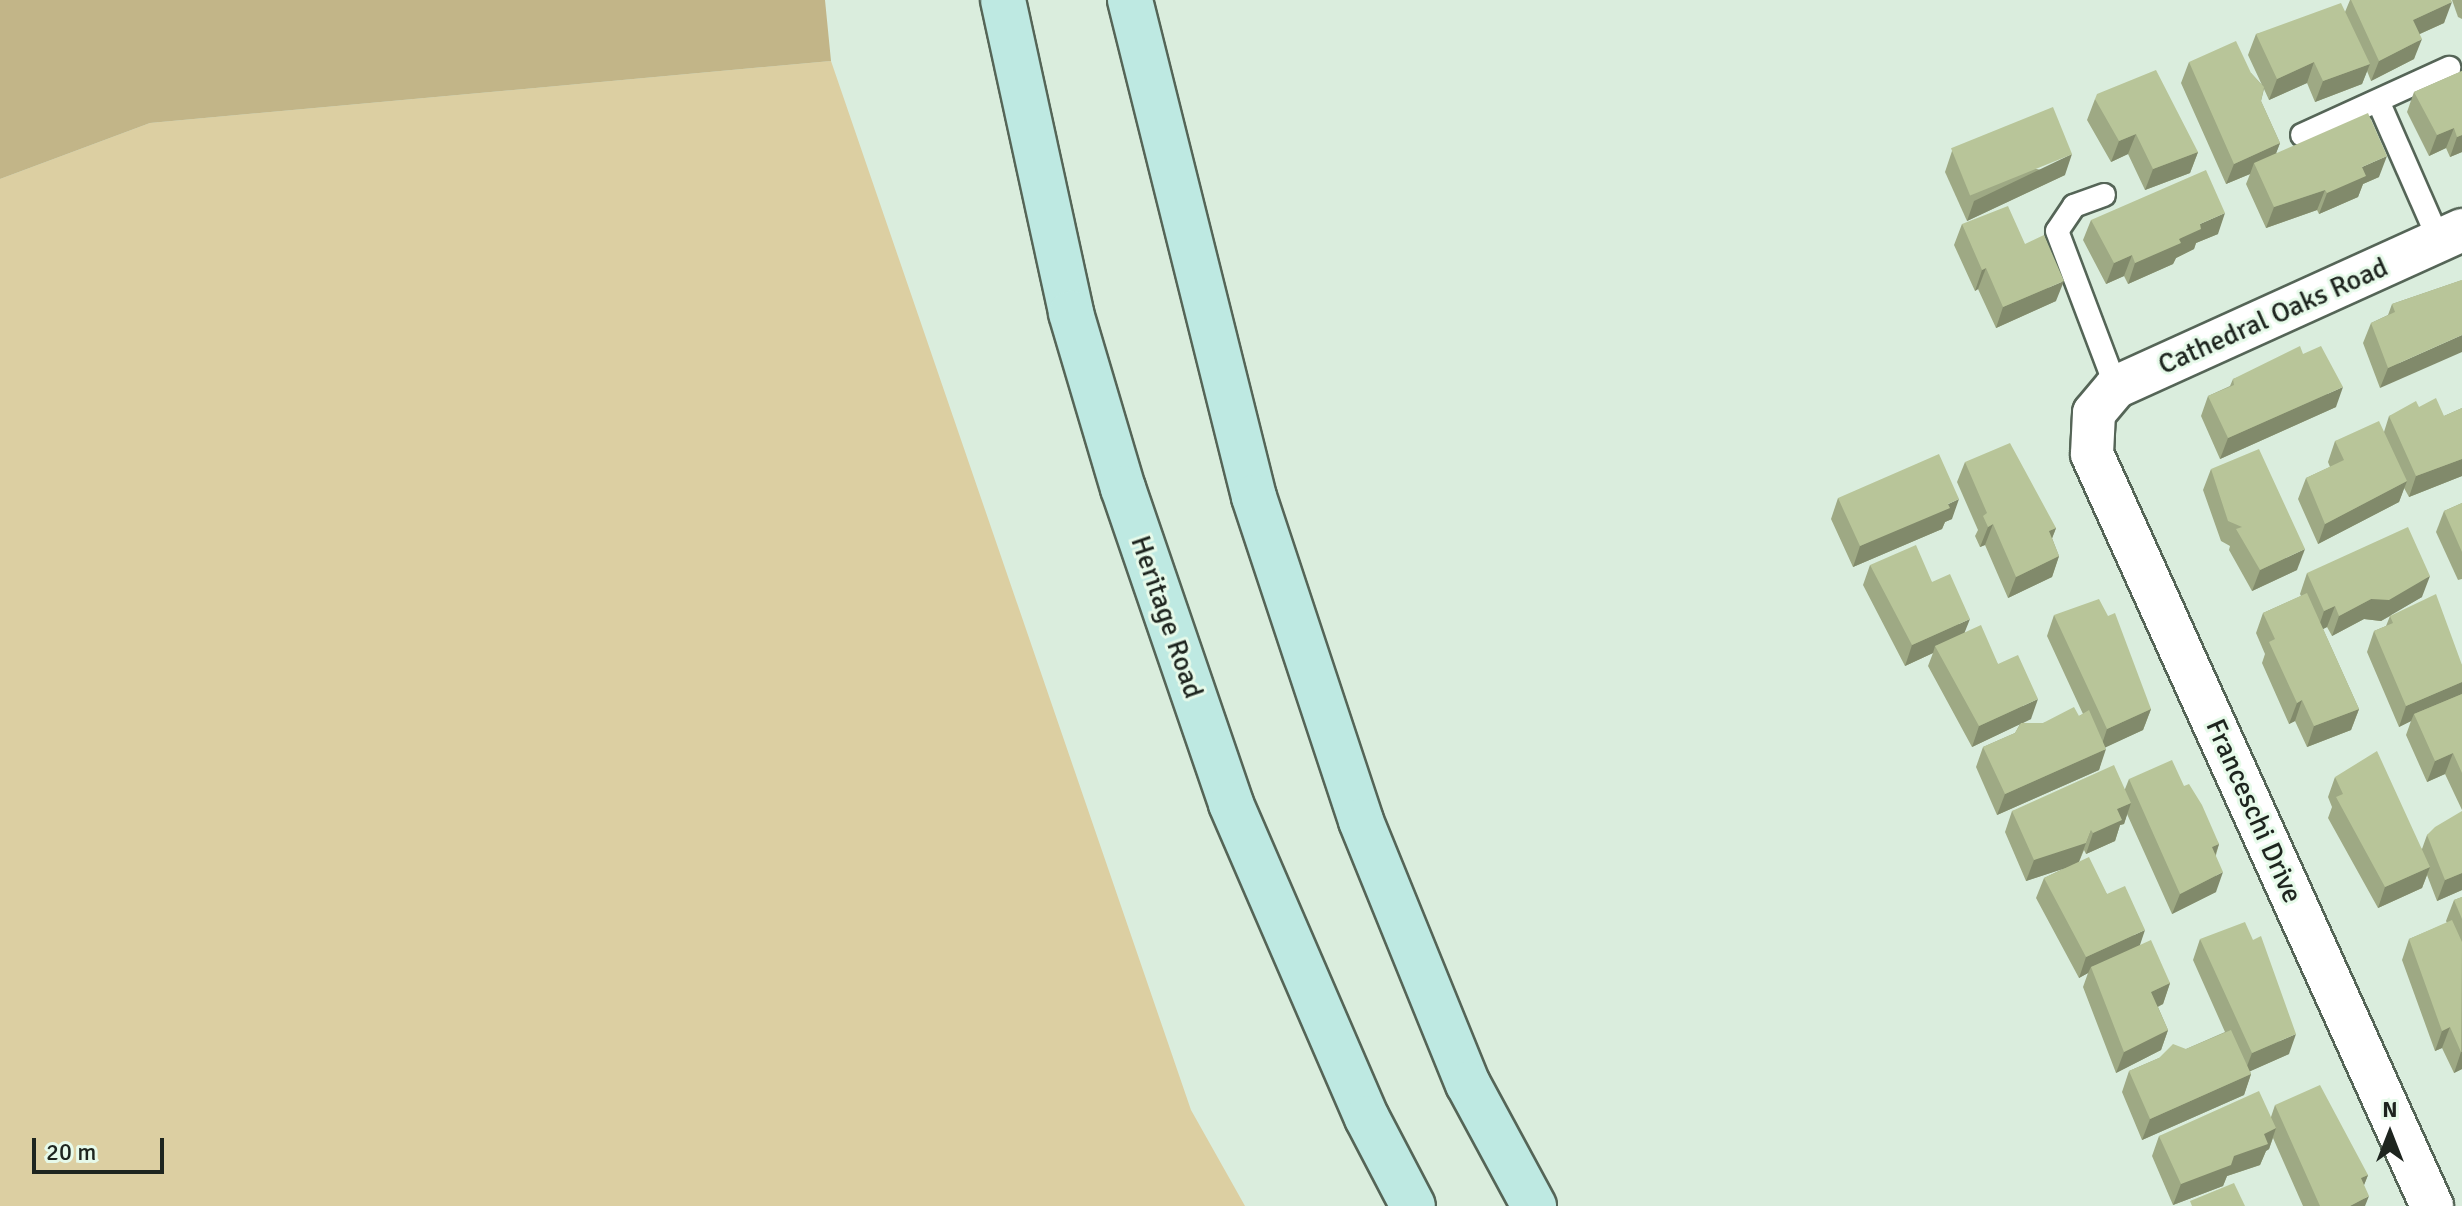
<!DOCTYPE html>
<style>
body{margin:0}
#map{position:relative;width:2462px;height:1206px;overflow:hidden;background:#daeddd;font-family:Signika,sans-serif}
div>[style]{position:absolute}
.green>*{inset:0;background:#dccfa2}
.forest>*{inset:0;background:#c2b588}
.roads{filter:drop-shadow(2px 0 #556557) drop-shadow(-2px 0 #556557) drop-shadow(0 2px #556557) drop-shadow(0 -2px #556557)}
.service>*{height:22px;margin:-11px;padding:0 11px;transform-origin:11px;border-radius:11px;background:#fff}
.minor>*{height:42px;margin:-21px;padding:0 21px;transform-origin:21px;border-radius:21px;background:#fff}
.secondary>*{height:44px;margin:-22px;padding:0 22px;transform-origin:22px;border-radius:22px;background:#bee9e2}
.wall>*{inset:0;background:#9ea984}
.shaded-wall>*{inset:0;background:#818a6b}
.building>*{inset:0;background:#b8c599;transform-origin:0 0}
span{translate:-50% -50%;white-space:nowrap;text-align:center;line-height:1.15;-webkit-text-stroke:6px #e7faea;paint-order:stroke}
.street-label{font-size:28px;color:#1e251f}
.north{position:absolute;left:2350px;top:1094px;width:80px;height:80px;-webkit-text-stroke:6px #e7faea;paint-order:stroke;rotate:0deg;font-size:22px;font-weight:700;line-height:32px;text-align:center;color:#1e251f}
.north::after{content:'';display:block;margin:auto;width:28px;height:36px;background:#1e251f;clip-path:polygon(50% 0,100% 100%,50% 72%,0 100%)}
.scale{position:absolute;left:32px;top:1138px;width:132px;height:36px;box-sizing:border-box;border:4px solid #1e251f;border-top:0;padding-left:10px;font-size:24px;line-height:28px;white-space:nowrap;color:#1e251f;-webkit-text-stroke:6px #e7faea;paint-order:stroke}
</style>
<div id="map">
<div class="green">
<i style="clip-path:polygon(831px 61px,1191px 1110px,1245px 1206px,0 1206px,0 179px,150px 123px)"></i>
</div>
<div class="forest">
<i style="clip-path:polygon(0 0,825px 0,831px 61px,150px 123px,0 179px)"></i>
</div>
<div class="roads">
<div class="service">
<i style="left:2378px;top:101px;width:152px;rotate:66.3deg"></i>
<i style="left:2302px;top:135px;width:162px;rotate:-24.5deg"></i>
<i style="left:2104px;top:195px;width:32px;rotate:160deg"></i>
<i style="left:2074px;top:206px;width:30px;rotate:124deg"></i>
<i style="left:2057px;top:231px;width:167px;rotate:69.3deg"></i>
</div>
<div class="minor">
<i style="left:2432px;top:1206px;width:825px;rotate:-114.33deg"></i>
<i style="left:2092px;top:454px;width:41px;rotate:-87.2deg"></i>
<i style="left:2094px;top:413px;width:34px;rotate:-50deg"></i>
<i style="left:2116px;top:387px;width:380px;rotate:-24.4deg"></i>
</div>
<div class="secondary">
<i style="left:1003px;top:0;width:320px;rotate:77.7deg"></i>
<i style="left:1071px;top:313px;width:183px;rotate:73.5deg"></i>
<i style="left:1123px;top:488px;width:334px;rotate:71.1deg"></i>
<i style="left:1231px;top:804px;width:342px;rotate:66.6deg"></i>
<i style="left:1367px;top:1118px;width:99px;rotate:62.4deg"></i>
<i style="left:1130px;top:0;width:512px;rotate:75.99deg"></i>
<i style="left:1254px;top:497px;width:341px;rotate:71.7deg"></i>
<i style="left:1361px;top:821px;width:284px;rotate:67.9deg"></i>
<i style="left:1468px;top:1084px;width:139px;rotate:61.6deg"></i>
</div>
</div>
<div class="wall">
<i style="clip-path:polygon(2350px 0,2451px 0,2444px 23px,2420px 34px,2414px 59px,2371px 81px,2367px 71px,2362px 84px,2315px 102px,2307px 83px,2269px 100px,2264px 89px,2261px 101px,2280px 143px,2276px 153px,2379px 177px,2363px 184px,2358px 197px,2319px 214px,2317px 210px,2266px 228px,2246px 184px,2250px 174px,2226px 184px,2181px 83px,2189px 62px,2251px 73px,2262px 85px,2248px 55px,2256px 34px,2345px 12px)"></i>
<i style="clip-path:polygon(2452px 0,2462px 0,2462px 19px,2458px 17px)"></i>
<i style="clip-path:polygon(2462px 71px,2462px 152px,2450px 157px,2446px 148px,2429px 156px,2407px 112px,2414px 92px)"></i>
<i style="clip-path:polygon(2095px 99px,2198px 152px,2190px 173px,2145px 190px,2128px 154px,2111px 162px,2087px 120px)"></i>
<i style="clip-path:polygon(1952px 151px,2065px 175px,1967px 221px,1945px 172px)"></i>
<i style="clip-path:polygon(2091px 220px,2218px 234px,2196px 243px,2194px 249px,2176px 258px,2173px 264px,2128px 284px,2124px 276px,2106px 284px,2083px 240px)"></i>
<i style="clip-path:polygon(1962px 224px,2025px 244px,2056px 301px,1996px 328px,1978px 289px,1975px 291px,1954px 245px)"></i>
<i style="clip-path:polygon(2462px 280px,2380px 388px,2363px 343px,2371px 323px,2388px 315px,2392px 304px)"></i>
<i style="clip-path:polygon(2303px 354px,2336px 407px,2220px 459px,2201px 416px,2208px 396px,2230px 386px,2233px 379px)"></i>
<i style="clip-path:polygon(2419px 407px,2444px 416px,2462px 408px,2462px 476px,2409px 497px,2404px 488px,2399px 502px,2318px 544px,2298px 499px,2306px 478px,2330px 467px,2328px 462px,2335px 441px,2384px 432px,2389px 416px)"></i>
<i style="clip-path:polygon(1965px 462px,2056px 528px,2052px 538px,2059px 556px,2052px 577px,2008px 598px,1985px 545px,1980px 547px,1975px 536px,1978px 530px,1957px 482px)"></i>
<i style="clip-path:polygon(2211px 469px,2297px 570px,2252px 591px,2229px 550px,2230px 546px,2221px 541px,2203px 490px)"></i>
<i style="clip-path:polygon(1838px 498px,1952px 519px,1945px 522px,1942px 529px,1853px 567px,1831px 519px)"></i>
<i style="clip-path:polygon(2462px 503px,2462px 579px,2458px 580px,2436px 532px,2444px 511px)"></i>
<i style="clip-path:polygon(1870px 565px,1932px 582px,1965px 633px,1998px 664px,2031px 719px,2023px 723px,2043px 723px,2079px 716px,2083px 714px,2047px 636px,2054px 615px,2151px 709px,2143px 730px,2105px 747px,2099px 770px,1997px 815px,1976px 767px,1983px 747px,2015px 733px,2020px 724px,1972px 747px,1928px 666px,1933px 653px,1905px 666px,1863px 585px)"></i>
<i style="clip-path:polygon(2307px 573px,2422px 597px,2390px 615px,2462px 665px,2462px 810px,2445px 774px,2427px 782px,2406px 735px,2411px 721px,2399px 727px,2367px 652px,2374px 631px,2386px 626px,2390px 616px,2381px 621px,2364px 619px,2332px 636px,2327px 627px,2323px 629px,2359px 709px,2351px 730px,2307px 747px,2295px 721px,2289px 724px,2262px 663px,2265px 654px,2256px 633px,2263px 613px,2301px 596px,2300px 594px)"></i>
<i style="clip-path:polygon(2335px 777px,2422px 849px,2427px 835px,2462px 812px,2462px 890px,2437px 901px,2427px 875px,2422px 888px,2378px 908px,2328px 818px,2332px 807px,2328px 797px)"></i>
<i style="clip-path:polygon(2129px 779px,2184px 786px,2219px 844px,2216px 855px,2216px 892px,2172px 914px,2127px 814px,2124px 824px,2120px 825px,2115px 841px,2086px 854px,2084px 850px,2079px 862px,2107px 894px,2140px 945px,2170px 983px,2163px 1004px,2158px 1007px,2168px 1030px,2161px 1050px,2116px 1073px,2083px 987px,2088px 973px,2079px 978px,2036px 898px,2044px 878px,2065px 868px,2026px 881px,2005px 832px,2012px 811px,2125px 789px)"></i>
<i style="clip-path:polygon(2462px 897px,2462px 1069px,2454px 1073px,2442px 1048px,2435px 1051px,2402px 960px,2409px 939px,2447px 923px,2446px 921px,2454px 900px)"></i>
<i style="clip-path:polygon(2200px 939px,2289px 1054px,2250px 1071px,2251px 1074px,2244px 1095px,2142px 1140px,2122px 1092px,2129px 1071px,2159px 1058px,2186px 1049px,2225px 1032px,2193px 960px)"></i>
<i style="clip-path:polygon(2275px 1105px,2368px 1175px,2364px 1185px,2365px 1206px,2303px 1206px,2273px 1138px,2269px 1149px,2266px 1151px,2260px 1165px,2227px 1176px,2223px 1186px,2173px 1205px,2152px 1156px,2159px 1136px,2271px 1117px)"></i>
</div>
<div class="shaded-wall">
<i style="clip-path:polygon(2452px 2px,2444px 23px,2406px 40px,2413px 20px)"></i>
<i style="clip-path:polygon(2422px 39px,2414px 59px,2371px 81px,2379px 61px)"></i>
<i style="clip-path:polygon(2314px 62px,2307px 83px,2269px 100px,2277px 79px)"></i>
<i style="clip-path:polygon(2370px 64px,2362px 84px,2315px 102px,2323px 81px)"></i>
<i style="clip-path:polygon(2454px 128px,2446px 148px,2429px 156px,2437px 135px)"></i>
<i style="clip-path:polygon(2136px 134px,2128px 154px,2111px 162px,2119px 141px)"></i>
<i style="clip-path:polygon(2462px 135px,2462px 152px,2450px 157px,2457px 137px)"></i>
<i style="clip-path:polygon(2280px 143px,2272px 164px,2254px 163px,2250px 174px,2226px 184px,2234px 164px)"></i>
<i style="clip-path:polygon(2198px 152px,2190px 173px,2145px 190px,2153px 169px)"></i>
<i style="clip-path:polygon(2072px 154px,2065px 175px,1967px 221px,1974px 201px)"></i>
<i style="clip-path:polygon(2387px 156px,2379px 177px,2363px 184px,2358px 197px,2319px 214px,2327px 193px,2362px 167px)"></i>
<i style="clip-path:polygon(2325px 190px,2317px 210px,2266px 228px,2274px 207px)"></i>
<i style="clip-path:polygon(2225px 213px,2218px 234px,2196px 243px,2194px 249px,2176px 258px,2173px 264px,2128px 284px,2135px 263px,2179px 239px,2200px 224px)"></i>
<i style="clip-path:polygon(2132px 255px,2124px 276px,2106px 284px,2114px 263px)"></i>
<i style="clip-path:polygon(1986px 268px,1978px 289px,1975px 291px,1982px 270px)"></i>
<i style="clip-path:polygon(2064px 281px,2056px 301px,1996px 328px,2003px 307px)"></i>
<i style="clip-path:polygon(2462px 335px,2462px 352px,2380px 388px,2388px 368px)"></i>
<i style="clip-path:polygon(2343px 387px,2336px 407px,2220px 459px,2228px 438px)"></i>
<i style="clip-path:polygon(2462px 459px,2462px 476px,2409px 497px,2416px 476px)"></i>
<i style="clip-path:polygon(2407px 481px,2399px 502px,2318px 544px,2325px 524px)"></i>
<i style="clip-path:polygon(1959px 499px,1952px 519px,1945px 522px,1942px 529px,1853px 567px,1860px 546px)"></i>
<i style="clip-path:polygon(1993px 524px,1985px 545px,1980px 547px,1988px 527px)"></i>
<i style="clip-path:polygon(2056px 528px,2048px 549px,2049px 531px)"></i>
<i style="clip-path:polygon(2305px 549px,2297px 570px,2252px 591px,2260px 570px)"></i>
<i style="clip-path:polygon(2059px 556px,2052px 577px,2008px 598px,2016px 577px)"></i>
<i style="clip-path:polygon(2430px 576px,2422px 597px,2381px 621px,2364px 619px,2332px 636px,2339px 616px,2371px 599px)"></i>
<i style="clip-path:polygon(2335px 606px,2327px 627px,2317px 632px,2324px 611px)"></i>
<i style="clip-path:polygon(1970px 619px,1962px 639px,1935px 646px,1933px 653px,1905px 666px,1912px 645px)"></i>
<i style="clip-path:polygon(2462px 682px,2462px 694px,2414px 714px,2411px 721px,2399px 727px,2406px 706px)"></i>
<i style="clip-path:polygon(2038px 699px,2031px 719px,1972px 747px,1979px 726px)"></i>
<i style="clip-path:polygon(2302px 700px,2295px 721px,2289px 724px,2297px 703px)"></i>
<i style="clip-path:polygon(2151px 709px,2143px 730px,2100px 750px,2107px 729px)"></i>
<i style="clip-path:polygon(2359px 709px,2351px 730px,2307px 747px,2314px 726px)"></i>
<i style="clip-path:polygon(2106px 749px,2099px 770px,1997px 815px,2005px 794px)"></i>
<i style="clip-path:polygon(2453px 753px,2445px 774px,2427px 782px,2435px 761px)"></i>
<i style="clip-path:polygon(2131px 803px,2124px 824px,2120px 825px,2115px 841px,2086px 854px,2093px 833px,2117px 809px)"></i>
<i style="clip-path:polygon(2091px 830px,2078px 864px,2026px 881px,2034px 860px)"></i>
<i style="clip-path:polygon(2219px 844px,2212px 864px,2212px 847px)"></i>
<i style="clip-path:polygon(2430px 867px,2422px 888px,2378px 908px,2385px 887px)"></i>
<i style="clip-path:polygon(2223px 872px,2216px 892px,2172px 914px,2180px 894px)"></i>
<i style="clip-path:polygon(2462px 873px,2462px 890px,2437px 901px,2445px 880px)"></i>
<i style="clip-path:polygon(2145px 930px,2138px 951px,2091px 967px,2088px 973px,2079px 978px,2086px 957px)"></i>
<i style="clip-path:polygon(2170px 983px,2163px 1004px,2143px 1013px,2151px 992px)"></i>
<i style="clip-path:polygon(2450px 1027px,2442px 1048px,2435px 1051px,2442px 1031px)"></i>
<i style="clip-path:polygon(2168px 1030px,2161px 1050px,2116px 1073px,2124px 1052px)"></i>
<i style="clip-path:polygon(2296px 1034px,2289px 1054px,2244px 1074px,2252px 1053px)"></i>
<i style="clip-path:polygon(2461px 1052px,2462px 1052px,2462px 1069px,2454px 1073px)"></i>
<i style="clip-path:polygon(2251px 1074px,2244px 1095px,2142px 1140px,2150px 1119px)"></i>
<i style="clip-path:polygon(2276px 1128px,2269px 1149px,2266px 1151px,2260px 1165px,2227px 1176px,2223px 1186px,2173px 1205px,2181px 1184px,2264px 1134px)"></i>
<i style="clip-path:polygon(2368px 1175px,2360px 1195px,2361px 1178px)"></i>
<i style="clip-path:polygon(2369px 1196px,2365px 1206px,2350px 1206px)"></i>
</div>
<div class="building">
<i style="clip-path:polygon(2351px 0,2451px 0,2452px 2px,2413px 20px,2422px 39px,2379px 61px)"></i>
<i style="clip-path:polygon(2341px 3px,2370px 64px,2323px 81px,2314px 62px,2277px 79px,2256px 34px)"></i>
<i style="clip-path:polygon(2236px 41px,2251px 73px,2264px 87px,2261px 101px,2280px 143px,2234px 164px,2189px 62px)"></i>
<i style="clip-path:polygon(2156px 70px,2198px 152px,2153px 169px,2136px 134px,2119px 141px,2095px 99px,2097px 94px)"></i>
<i style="clip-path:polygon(2462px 71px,2462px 135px,2457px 137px,2454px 128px,2437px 135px,2414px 92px)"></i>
<i style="left:2053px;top:107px;width:51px;height:110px;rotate:68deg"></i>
<i style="clip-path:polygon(2368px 113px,2387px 156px,2362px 167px,2366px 176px,2327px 193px,2325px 190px,2274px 207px,2254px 163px)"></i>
<i style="clip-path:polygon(2206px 170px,2225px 213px,2200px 224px,2201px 229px,2179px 239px,2181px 243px,2135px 263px,2132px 255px,2114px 263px,2091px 220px)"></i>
<i style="clip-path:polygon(2008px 206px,2025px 244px,2044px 235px,2064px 281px,2003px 307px,1986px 268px,1982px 270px,1962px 224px)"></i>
<i style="clip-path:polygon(2462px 280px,2462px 335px,2388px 368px,2371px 323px,2395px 312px,2392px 304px)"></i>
<i style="clip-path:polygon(2300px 346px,2303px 354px,2321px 346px,2343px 387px,2228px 438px,2208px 396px,2234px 385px,2233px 379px)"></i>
<i style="clip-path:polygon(2436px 398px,2444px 416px,2462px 408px,2462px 459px,2416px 476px,2389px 416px,2416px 401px,2419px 407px)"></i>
<i style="clip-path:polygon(2379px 421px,2407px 481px,2325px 524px,2306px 478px,2344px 460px,2335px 441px)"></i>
<i style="clip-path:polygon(2010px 443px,2056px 528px,2049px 531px,2059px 556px,2016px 577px,1993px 524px,1988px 527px,1983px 516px,1987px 513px,1965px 462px)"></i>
<i style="clip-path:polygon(2259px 449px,2305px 549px,2260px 570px,2236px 529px,2242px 527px,2228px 521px,2211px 469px)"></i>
<i style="clip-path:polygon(1939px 454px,1959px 499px,1948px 504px,1950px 508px,1860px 546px,1838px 498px)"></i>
<i style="clip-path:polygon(2462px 503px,2462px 552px,2444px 511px)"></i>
<i style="clip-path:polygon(2408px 527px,2430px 576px,2389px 600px,2371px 599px,2339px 616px,2335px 606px,2324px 611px,2307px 573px)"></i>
<i style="clip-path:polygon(1916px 545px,1932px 582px,1950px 574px,1970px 619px,1912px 645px,1870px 565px)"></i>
<i style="clip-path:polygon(2307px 593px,2359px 709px,2314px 726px,2302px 700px,2297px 703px,2269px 642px,2275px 639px,2263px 613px)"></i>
<i style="clip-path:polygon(2436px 594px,2462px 665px,2462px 682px,2406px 706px,2374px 631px,2393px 623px,2390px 616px)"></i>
<i style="clip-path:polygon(2099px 599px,2108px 616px,2115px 613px,2151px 709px,2107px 729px,2054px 615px)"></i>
<i style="clip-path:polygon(1981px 625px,1998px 664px,2018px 655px,2038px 699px,1979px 726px,1935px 646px)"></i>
<i style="clip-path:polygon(2462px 694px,2462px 773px,2453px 753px,2435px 761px,2414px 714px)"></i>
<i style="clip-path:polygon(2074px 707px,2079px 716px,2089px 710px,2106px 749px,2005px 794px,1983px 747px,2015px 733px,2021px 723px,2043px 723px)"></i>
<i style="clip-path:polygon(2377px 751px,2430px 867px,2385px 887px,2336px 797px,2343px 794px,2335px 777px)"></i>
<i style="clip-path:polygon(2172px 760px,2184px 786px,2189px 784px,2202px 805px,2219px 844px,2212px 847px,2223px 872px,2180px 894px,2129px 779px)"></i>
<i style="clip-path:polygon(2114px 765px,2131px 803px,2117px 809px,2122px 820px,2093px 833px,2091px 830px,2086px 843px,2034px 860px,2012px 811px)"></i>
<i style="clip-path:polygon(2462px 811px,2462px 873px,2445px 880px,2427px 835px,2435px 827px)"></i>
<i style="clip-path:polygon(2089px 857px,2107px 894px,2125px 886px,2145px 930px,2086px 957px,2044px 878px)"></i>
<i style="clip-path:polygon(2462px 897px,2462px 919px,2454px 900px)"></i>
<i style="clip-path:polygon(2452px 920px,2462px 942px,2461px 1052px,2450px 1027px,2442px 1031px,2409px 939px)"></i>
<i style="clip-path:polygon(2245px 922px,2253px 940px,2261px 936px,2296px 1034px,2252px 1053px,2200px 939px)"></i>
<i style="clip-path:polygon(2151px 940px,2170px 983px,2151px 992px,2168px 1030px,2124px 1052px,2091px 967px)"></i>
<i style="clip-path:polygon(2231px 1030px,2251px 1074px,2150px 1119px,2129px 1071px,2159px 1058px,2173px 1044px,2186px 1049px)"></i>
<i style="clip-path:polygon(2320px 1085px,2368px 1175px,2361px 1178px,2369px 1196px,2350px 1206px,2320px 1206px,2275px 1105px)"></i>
<i style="clip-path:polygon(2259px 1091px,2276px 1128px,2264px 1134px,2268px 1144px,2234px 1156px,2231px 1165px,2181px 1184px,2159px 1136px)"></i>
<i style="clip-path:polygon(2234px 1183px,2245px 1206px,2192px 1206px,2190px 1201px)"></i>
</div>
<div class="street-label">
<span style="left:2273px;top:316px;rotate:-24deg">Cathedral Oaks Road</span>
<span style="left:1167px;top:617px;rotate:71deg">Heritage Road</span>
<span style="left:2254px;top:811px;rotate:66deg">Franceschi Drive</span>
</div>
<div class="north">N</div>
<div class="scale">20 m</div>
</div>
